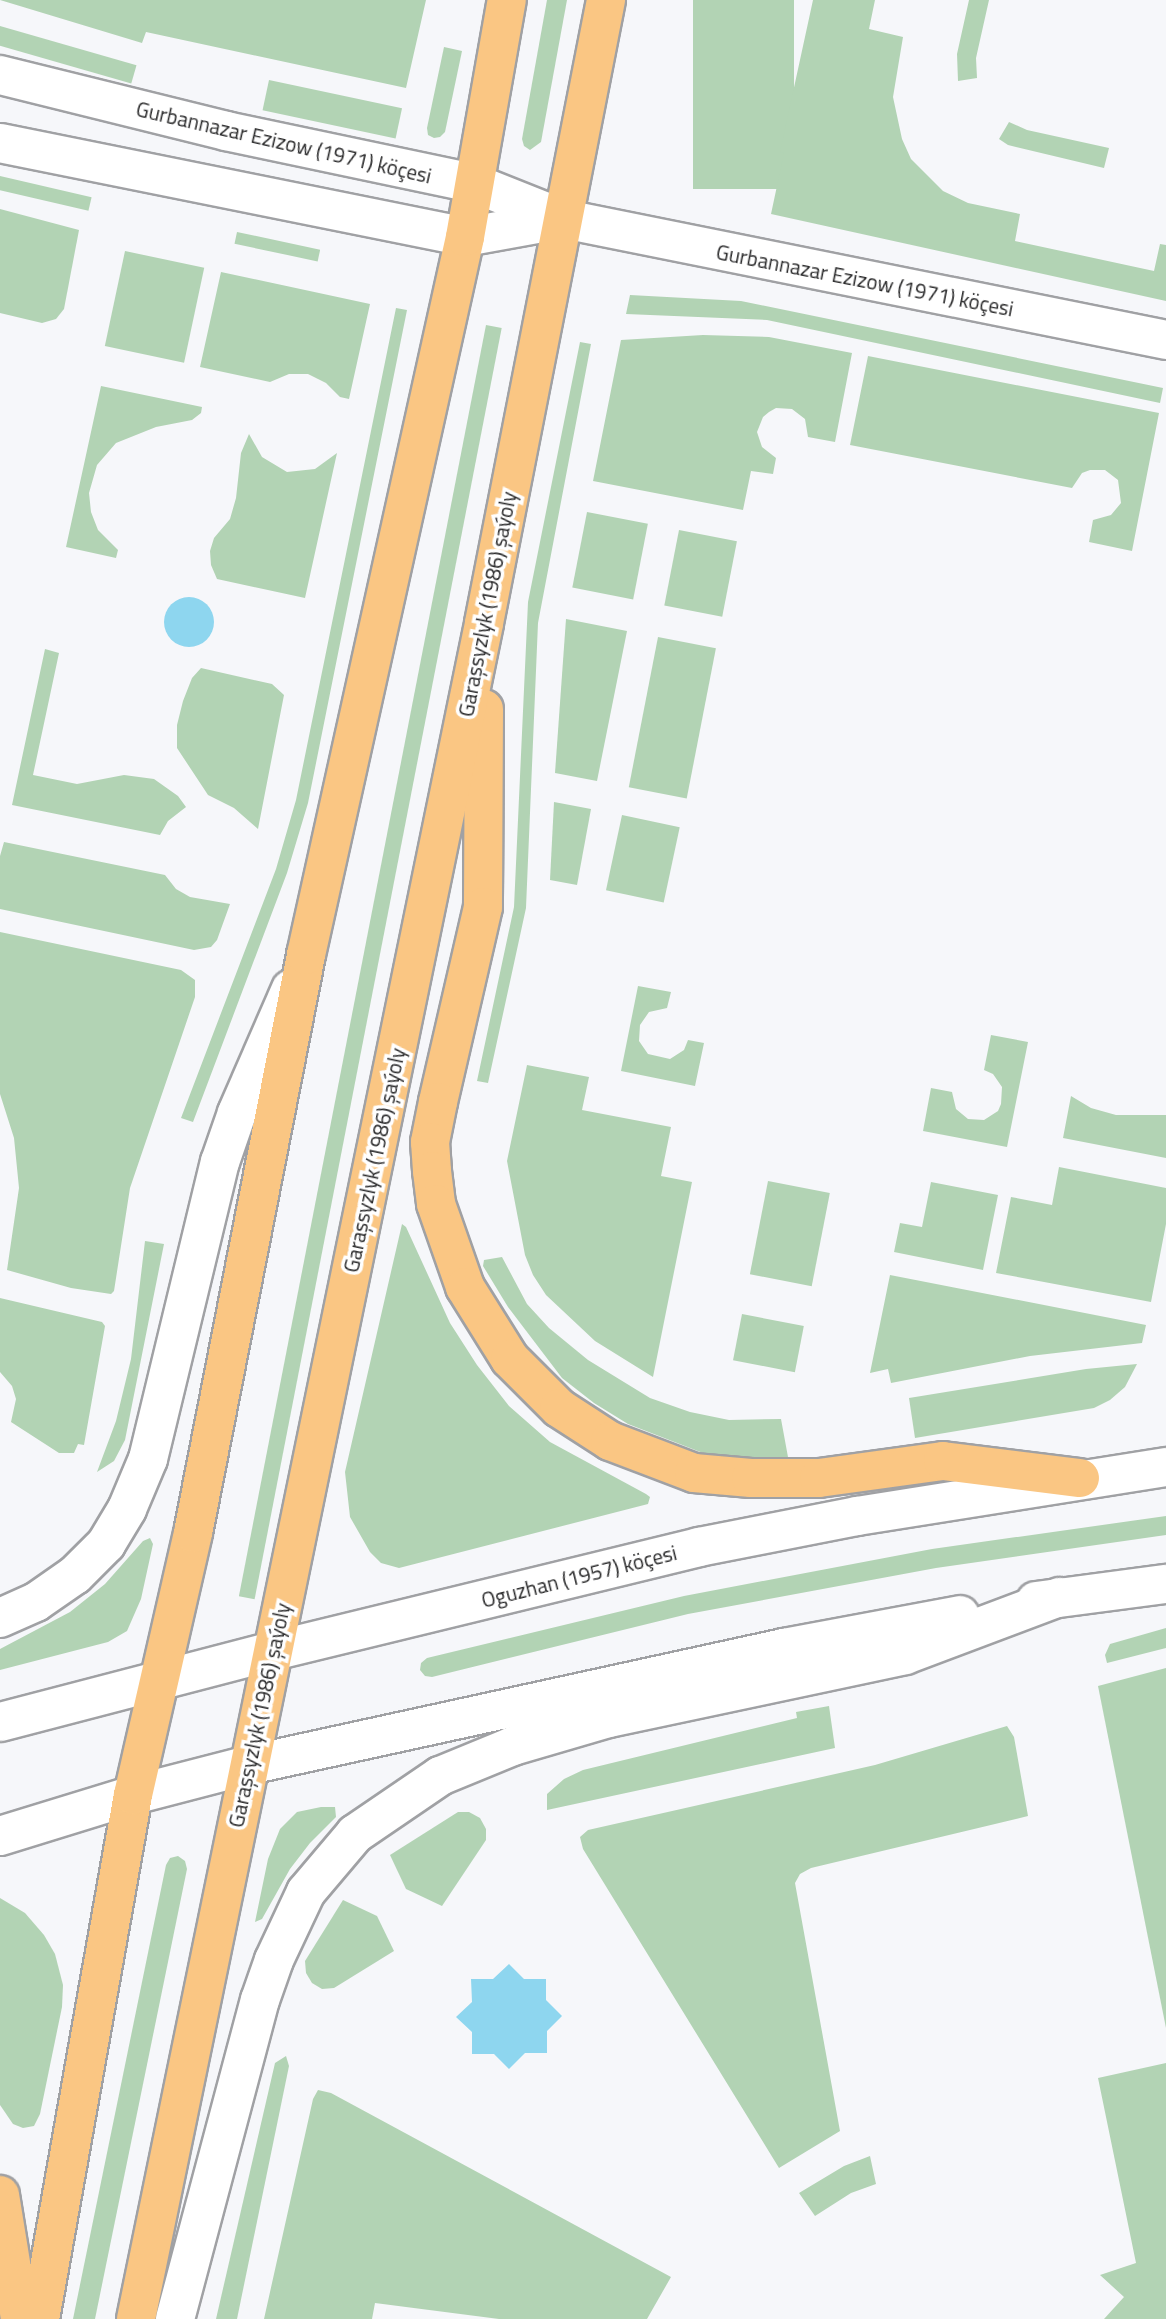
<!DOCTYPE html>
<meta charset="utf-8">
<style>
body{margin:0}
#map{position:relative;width:1166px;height:2319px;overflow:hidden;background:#f6f7fa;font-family:"Titillium Web",sans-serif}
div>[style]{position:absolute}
.green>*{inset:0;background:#b2d3b4;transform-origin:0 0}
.water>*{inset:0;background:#8ed6ef}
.round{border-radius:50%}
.roads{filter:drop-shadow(2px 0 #a0a1a4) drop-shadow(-2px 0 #a0a1a4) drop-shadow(0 2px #a0a1a4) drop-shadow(0 -2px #a0a1a4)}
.secondary>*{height:38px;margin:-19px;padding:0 19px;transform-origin:19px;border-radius:19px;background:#fff}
.primary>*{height:38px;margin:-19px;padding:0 19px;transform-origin:19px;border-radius:19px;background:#fac683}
span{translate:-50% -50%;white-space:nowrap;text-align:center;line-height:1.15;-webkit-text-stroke:7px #fff;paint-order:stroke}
.street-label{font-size:21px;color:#2a2a2b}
</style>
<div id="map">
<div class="green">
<i style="clip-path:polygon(0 0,426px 0,406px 88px,146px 32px,142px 43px)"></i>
<i style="clip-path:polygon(547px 0,567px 0,541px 142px,530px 150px,524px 146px,522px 139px)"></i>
<i style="left:693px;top:0;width:101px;height:189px"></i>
<i style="clip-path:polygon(813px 0,875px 0,869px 29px,903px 37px,893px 97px,902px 139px,911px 159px,943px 191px,968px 203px,1020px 214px,1015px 241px,1154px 271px,1160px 244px,1166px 245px,1166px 301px,771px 214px,784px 153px,780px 152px)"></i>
<i style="clip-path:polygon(969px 0,989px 0,976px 58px,977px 78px,958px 81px,957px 54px)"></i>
<i style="left:0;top:26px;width:142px;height:19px;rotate:16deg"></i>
<i style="clip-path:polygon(444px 47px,462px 51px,445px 132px,440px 137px,434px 138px,428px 135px,427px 128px)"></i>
<i style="left:269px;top:80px;width:136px;height:31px;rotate:12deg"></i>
<i style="clip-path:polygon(1009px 122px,1027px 130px,1109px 148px,1104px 168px,1008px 145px,999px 139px)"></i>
<i style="left:0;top:176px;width:94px;height:14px;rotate:13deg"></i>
<i style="clip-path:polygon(0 209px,79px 230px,64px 309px,56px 319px,42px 323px,0 313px)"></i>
<i style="left:237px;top:232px;width:85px;height:12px;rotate:12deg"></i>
<i style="left:125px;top:251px;width:81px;height:97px;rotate:12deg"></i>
<i style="clip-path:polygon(221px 272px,370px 304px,349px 399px,340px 397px,326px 383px,308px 374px,289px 374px,270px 382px,200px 367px)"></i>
<i style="clip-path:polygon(630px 295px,741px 301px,1163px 388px,1160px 403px,767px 320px,626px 314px)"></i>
<i style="clip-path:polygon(396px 308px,407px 310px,308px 803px,287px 873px,193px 1122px,181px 1118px,276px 869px,296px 800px)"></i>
<i style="left:486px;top:325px;width:16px;height:1295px;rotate:11deg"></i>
<i style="clip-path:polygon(703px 335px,769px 337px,852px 353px,835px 442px,808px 437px,805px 419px,792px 409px,776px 408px,769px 412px,763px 417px,757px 432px,762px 447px,776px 458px,773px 474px,751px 471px,743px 510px,593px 481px,621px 340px)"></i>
<i style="clip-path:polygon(580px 342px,591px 344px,538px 623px,526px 908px,488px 1083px,477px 1081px,514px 907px,528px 602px)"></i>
<i style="clip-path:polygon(868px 356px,1159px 413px,1132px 551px,1089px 542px,1093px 520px,1111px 515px,1121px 503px,1118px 480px,1105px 470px,1090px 470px,1082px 473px,1072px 488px,850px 445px)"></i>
<i style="clip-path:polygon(101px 386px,202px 407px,201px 413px,192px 420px,156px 427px,116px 443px,97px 465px,89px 493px,91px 512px,98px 530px,118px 550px,116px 558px,66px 547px)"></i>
<i style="clip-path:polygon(249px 434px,262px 457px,287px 472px,315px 469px,337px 453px,305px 598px,217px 579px,211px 565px,210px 551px,214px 538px,230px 519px,236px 498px,241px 453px)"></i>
<i style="left:587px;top:512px;width:62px;height:77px;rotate:11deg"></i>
<i style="left:679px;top:530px;width:59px;height:77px;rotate:11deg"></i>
<i style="clip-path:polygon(566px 619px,627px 631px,597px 781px,555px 773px)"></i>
<i style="left:658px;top:637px;width:59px;height:153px;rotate:11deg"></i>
<i style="clip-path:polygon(45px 649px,59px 653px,33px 775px,77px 784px,124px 775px,154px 779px,178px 796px,186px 807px,168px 821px,160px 835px,12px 805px)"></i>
<i style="clip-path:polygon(201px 668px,272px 684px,284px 695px,258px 829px,234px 808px,208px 795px,177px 748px,177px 725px,183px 701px,192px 678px)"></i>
<i style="clip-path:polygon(554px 802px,591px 809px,577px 885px,550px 880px)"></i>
<i style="left:622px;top:815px;width:59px;height:77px;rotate:12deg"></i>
<i style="clip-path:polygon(4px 842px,165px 875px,176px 889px,190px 897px,230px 904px,217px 940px,211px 947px,194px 950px,0 909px,0 856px)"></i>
<i style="clip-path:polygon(0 932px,181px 970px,195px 980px,195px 997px,130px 1188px,114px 1291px,111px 1294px,71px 1288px,7px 1270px,19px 1188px,14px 1138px,0 1094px)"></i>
<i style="clip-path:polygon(638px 986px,671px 992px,667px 1008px,649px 1012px,640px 1025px,639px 1041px,648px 1054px,670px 1059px,684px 1050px,688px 1040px,704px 1043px,695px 1086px,621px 1071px)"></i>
<i style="clip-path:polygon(991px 1035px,1028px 1042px,1007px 1147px,923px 1131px,931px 1088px,952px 1092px,956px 1109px,968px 1119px,984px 1120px,998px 1111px,1001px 1104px,1002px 1087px,993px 1074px,984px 1070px)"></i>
<i style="clip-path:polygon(527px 1065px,589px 1077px,582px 1110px,671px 1127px,661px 1176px,692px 1182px,653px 1377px,595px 1341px,546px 1295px,533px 1275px,525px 1255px,507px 1161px)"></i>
<i style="clip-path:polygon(1071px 1096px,1091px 1108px,1116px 1115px,1166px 1115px,1166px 1158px,1063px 1138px)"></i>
<i style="clip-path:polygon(1059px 1167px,1166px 1188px,1166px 1224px,1151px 1302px,996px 1273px,1011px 1197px,1052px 1205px)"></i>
<i style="left:768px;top:1181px;width:63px;height:95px;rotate:11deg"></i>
<i style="clip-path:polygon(931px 1182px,998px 1195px,983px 1270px,894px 1252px,900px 1223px,922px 1227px)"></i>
<i style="clip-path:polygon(402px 1224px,406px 1227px,450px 1323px,477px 1365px,509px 1406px,550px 1442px,646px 1494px,650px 1497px,648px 1504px,399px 1568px,381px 1563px,370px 1552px,350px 1517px,345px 1472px)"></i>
<i style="clip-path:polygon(145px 1241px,164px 1244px,125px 1440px,114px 1461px,97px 1472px,116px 1421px,131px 1359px)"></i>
<i style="clip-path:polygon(502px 1257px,527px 1304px,549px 1328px,588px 1360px,650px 1398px,690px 1412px,729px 1420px,781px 1419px,788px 1457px,751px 1459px,703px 1453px,628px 1424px,594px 1403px,562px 1378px,508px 1307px,483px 1266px,484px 1260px)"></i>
<i style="clip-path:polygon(890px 1275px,1146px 1325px,1142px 1343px,1030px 1356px,891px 1383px,888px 1369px,870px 1373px)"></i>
<i style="clip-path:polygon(0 1298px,102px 1322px,105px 1326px,84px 1445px,78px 1444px,74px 1453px,59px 1453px,11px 1422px,16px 1399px,12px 1386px,0 1372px)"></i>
<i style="left:742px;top:1314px;width:63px;height:47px;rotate:11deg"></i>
<i style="clip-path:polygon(1137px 1364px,1125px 1387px,1110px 1400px,1094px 1408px,915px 1438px,909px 1398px,1086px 1369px)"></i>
<i style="clip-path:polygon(1166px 1516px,1166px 1535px,936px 1568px,688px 1614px,432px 1677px,425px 1676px,420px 1670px,421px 1663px,427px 1658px,684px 1596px,932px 1549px)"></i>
<i style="clip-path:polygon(150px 1538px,153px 1544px,141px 1599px,127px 1631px,108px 1642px,0 1670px,0 1649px,70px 1612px,105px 1584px,143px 1541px)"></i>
<i style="clip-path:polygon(1166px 1628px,1166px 1648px,1107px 1663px,1105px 1655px,1110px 1644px)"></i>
<i style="clip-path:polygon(1166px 1668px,1166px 2028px,1098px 1686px)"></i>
<i style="clip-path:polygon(829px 1706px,835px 1748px,547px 1810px,547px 1794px,564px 1779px,583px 1770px,797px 1718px,796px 1712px)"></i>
<i style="clip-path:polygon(1007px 1726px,1014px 1737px,1028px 1816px,811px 1868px,800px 1874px,795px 1883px,840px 2131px,779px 2168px,583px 1849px,580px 1837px,588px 1830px,875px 1765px)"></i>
<i style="clip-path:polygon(321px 1807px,335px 1807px,336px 1817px,310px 1843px,290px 1869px,262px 1919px,255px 1922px,268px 1859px,280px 1829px,297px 1812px)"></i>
<i style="clip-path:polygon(458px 1812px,469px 1812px,480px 1818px,486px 1829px,486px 1840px,442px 1906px,406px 1889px,390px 1855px)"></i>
<i style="clip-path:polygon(178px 1856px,185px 1861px,187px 1869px,95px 2319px,73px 2319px,166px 1865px,170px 1858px)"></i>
<i style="clip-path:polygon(0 1898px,25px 1913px,44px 1935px,55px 1954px,63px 1985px,62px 2007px,40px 2114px,34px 2126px,23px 2128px,13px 2124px,0 2105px)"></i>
<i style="clip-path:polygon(343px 1900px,377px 1916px,394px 1951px,334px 1988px,322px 1989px,312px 1983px,306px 1973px,305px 1961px)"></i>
<i style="clip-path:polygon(286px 2056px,289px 2066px,237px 2319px,216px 2319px,275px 2063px)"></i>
<i style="clip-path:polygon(1166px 2063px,1166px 2319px,1104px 2319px,1124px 2297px,1100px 2275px,1136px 2263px,1098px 2078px)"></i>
<i style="clip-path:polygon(318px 2090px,331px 2093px,671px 2277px,647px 2319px,499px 2319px,375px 2303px,372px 2319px,264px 2319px,313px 2099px)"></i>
<i style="clip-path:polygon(870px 2156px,876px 2184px,851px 2193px,815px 2216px,799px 2193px,844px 2166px)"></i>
</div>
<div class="water">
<i class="round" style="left:164px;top:597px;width:50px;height:50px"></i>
<i style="clip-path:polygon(509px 1964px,524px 1979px,546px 1979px,546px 2000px,562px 2016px,547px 2031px,547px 2053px,525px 2053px,509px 2069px,494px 2054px,472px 2054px,472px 2032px,456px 2017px,472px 2002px,471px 1979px,493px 1979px)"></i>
</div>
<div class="roads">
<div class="secondary">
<i style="left:0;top:75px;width:233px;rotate:13.9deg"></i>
<i style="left:226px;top:131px;width:252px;rotate:11.9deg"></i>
<i style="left:473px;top:183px;width:98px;rotate:21.6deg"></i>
<i style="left:564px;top:219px;width:614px;rotate:11.36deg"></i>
<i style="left:0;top:143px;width:474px;rotate:11.4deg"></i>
<i style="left:465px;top:237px;width:101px;rotate:-10.3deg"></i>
<i style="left:1036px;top:1601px;width:131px;rotate:-7.5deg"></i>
<i style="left:0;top:1618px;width:39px;rotate:-24deg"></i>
<i style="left:36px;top:1602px;width:47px;rotate:-34.7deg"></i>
<i style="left:75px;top:1575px;width:44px;rotate:-45deg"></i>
<i style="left:106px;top:1544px;width:41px;rotate:-59deg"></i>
<i style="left:127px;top:1509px;width:54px;rotate:-67.2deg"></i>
<i style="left:148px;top:1459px;width:306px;rotate:-76.4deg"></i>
<i style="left:220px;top:1162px;width:52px;rotate:-70.9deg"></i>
<i style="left:237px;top:1113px;width:135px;rotate:-66.5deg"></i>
<i style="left:0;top:1722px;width:282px;rotate:-14.6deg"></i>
<i style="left:273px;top:1651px;width:439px;rotate:-13.7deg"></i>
<i style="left:699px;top:1547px;width:161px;rotate:-11.1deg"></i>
<i style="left:857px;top:1516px;width:313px;rotate:-9deg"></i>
<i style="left:0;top:1836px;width:139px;rotate:-17.1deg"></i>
<i style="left:133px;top:1795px;width:120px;rotate:-14.5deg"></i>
<i style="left:249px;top:1765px;width:548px;rotate:-12.34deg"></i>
<i style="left:784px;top:1648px;width:179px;rotate:-10.6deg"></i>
<i style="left:175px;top:2319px;width:330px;rotate:-75.1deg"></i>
<i style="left:260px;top:2000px;width:42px;rotate:-70.7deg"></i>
<i style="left:274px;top:1960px;width:75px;rotate:-64.8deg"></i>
<i style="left:306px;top:1892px;width:76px;rotate:-49.8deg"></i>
<i style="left:355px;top:1834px;width:103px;rotate:-34.3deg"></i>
<i style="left:440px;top:1776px;width:79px;rotate:-22.3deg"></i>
<i style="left:513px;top:1746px;width:100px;rotate:-16.3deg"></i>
<i style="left:609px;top:1718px;width:303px;rotate:-12deg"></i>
<i style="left:905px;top:1655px;width:165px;rotate:-20.6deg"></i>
</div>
<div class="primary">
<i style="left:484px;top:709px;width:198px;rotate:90.3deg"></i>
<i style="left:483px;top:907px;width:200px;rotate:103deg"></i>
<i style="left:438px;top:1102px;width:41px;rotate:101.3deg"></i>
<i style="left:430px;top:1142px;width:29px;rotate:86deg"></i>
<i style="left:432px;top:1171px;width:33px;rotate:83deg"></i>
<i style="left:436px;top:1204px;width:88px;rotate:70.7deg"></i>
<i style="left:465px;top:1287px;width:85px;rotate:58deg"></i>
<i style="left:510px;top:1359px;width:69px;rotate:45deg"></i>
<i style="left:559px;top:1408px;width:61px;rotate:32.9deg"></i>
<i style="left:610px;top:1441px;width:90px;rotate:20.9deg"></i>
<i style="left:694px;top:1473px;width:57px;rotate:5deg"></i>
<i style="left:751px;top:1478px;width:68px"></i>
<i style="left:819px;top:1478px;width:125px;rotate:-7.8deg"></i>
<i style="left:943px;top:1461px;width:138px;rotate:7.1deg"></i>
<i style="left:0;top:2195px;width:126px;rotate:80.8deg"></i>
<i style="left:40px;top:2319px;width:532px;rotate:-79.94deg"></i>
<i style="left:133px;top:1795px;width:269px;rotate:-77.1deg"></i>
<i style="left:193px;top:1533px;width:589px;rotate:-78.94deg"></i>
<i style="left:306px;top:955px;width:735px;rotate:-77.51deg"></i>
<i style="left:465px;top:237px;width:241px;rotate:-80deg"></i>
<i style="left:136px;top:2319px;width:1731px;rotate:-78.4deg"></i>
<i style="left:484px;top:623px;width:635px;rotate:-78.92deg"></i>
</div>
</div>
<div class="street-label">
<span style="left:284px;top:142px;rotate:13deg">Gurbannazar Ezizow (1971) köçesi</span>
<span style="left:865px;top:280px;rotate:11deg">Gurbannazar Ezizow (1971) köçesi</span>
<span style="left:487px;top:604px;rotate:-79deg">Garaşsyzlyk (1986) şaýoly</span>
<span style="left:374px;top:1160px;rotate:-78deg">Garaşsyzlyk (1986) şaýoly</span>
<span style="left:579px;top:1576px;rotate:-14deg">Oguzhan (1957) köçesi</span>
<span style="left:259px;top:1715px;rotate:-78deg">Garaşsyzlyk (1986) şaýoly</span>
</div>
</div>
